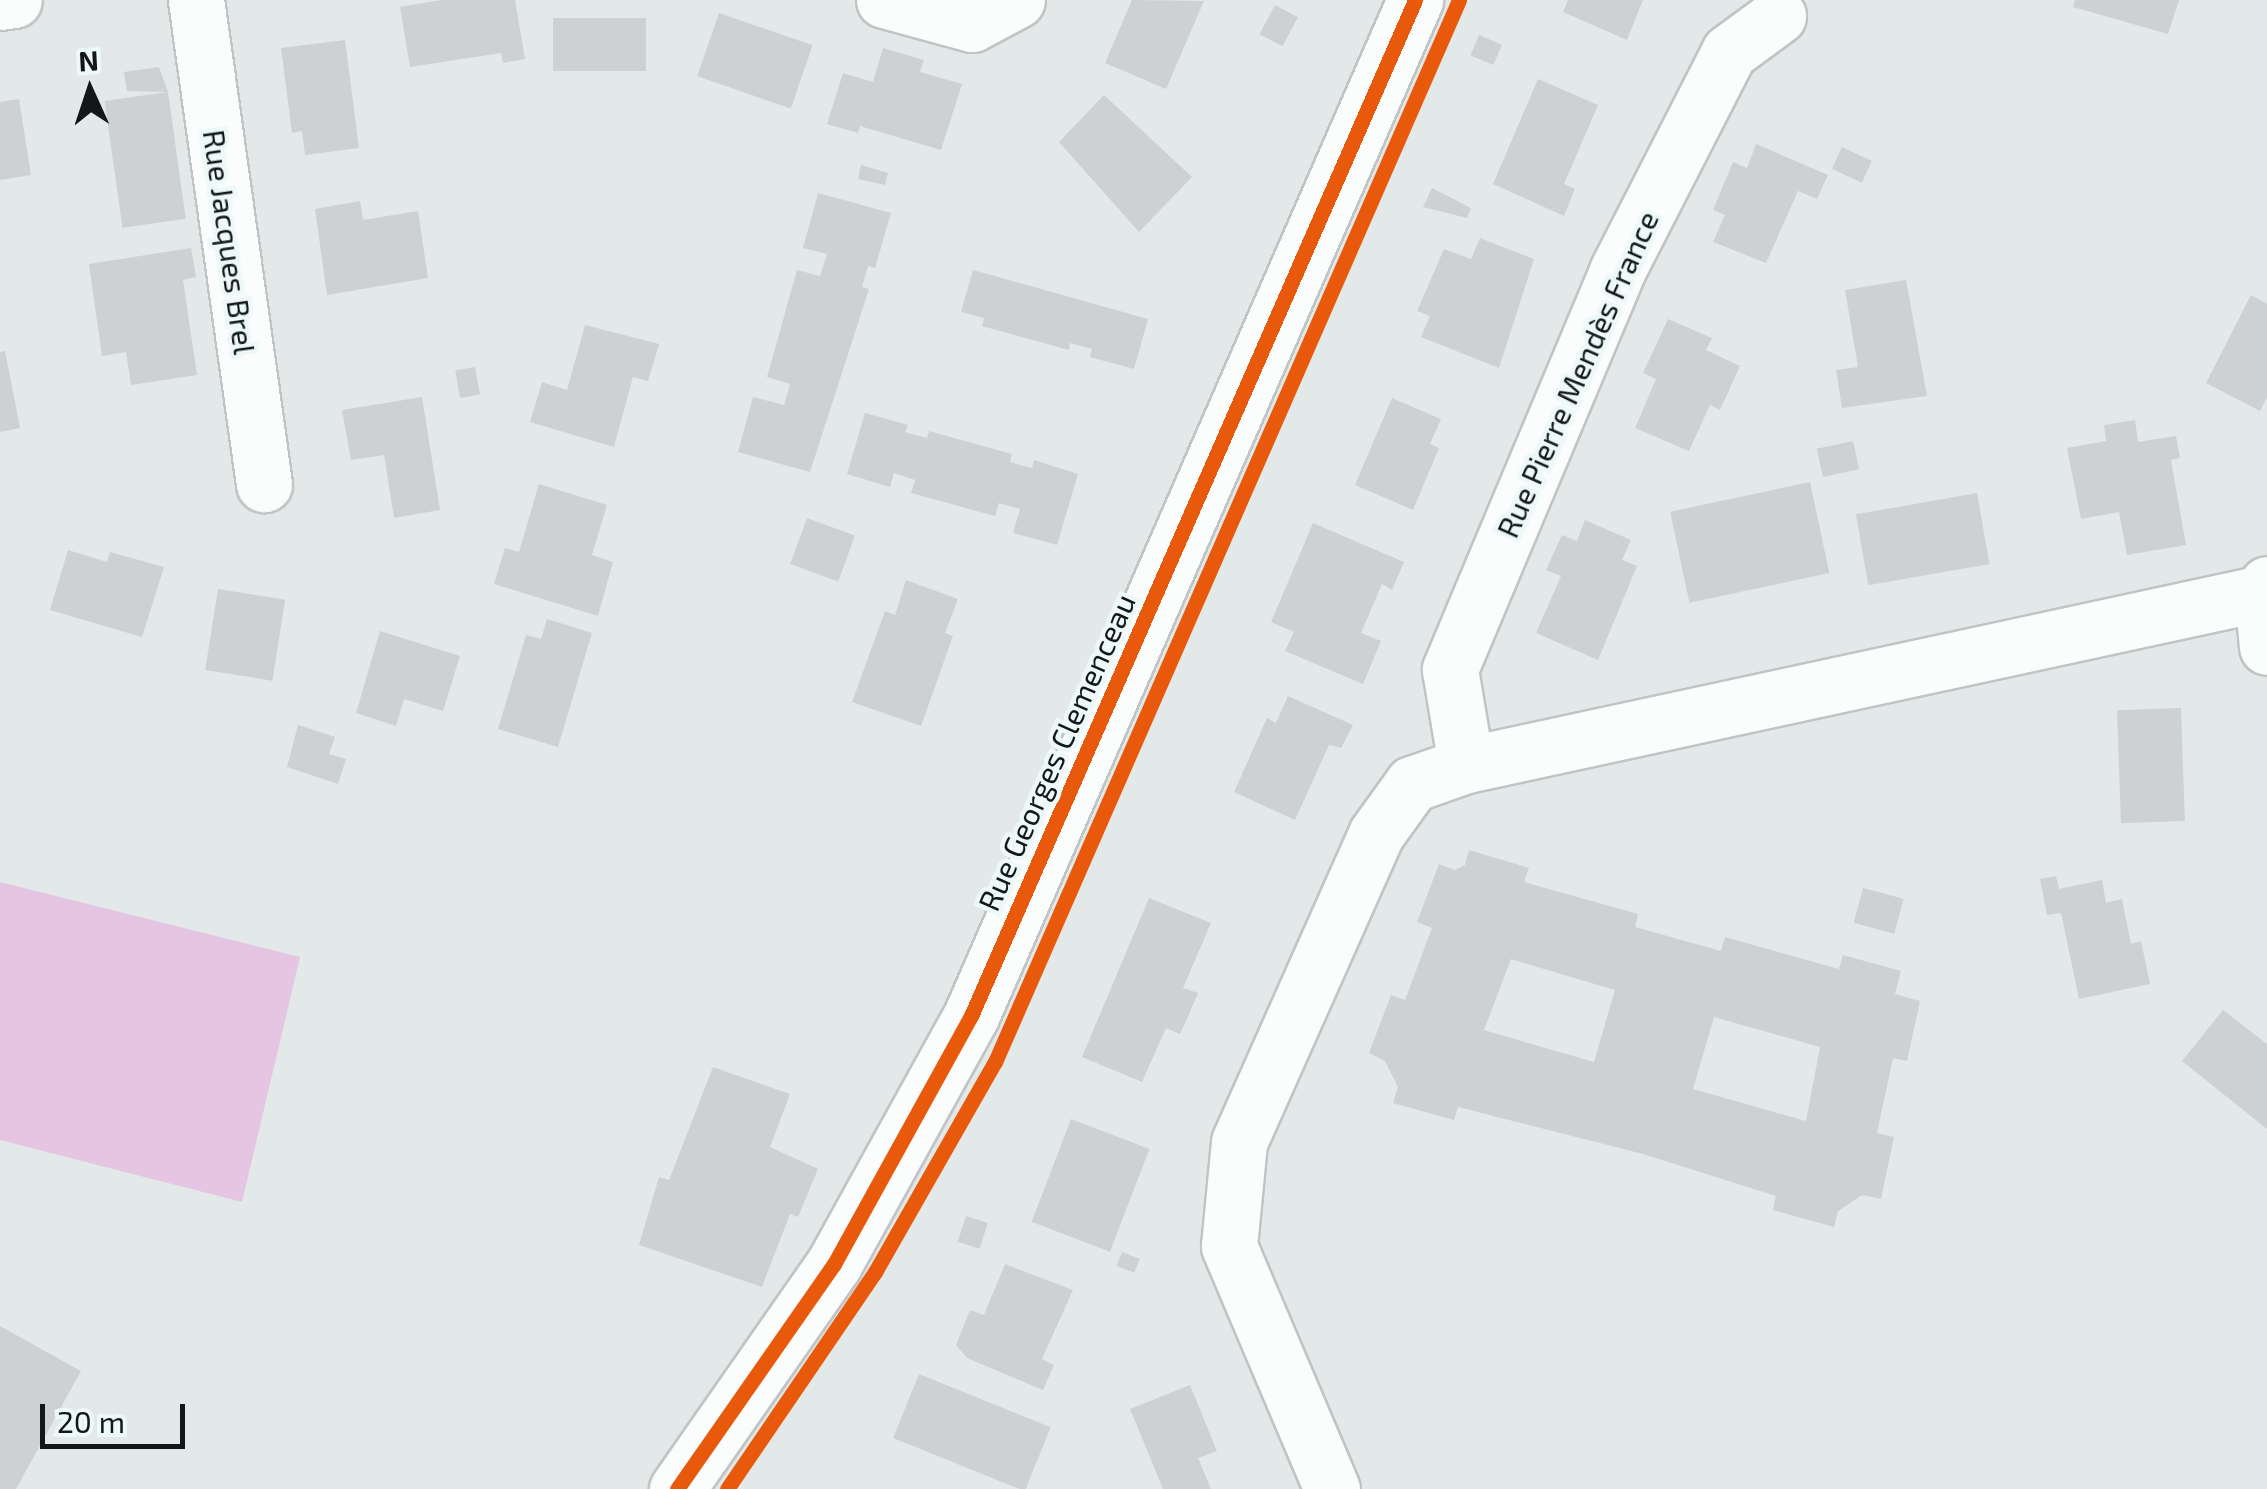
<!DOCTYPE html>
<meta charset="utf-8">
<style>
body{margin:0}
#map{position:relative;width:2267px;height:1489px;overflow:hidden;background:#e3e8e8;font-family:"Exo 2",sans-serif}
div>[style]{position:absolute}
.green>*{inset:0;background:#e5c5e2}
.building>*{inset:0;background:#cdd1d1;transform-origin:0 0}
.roads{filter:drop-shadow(2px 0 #c0c4c4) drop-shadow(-2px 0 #c0c4c4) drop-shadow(0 2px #c0c4c4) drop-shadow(0 -2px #c0c4c4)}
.minor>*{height:55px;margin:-27.5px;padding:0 27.5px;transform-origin:27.5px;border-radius:27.5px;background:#fbfcfc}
.tertiary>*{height:55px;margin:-27.5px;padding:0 27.5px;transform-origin:27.5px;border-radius:27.5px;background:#fbfcfc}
.cycleway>*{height:15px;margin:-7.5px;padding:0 7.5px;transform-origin:7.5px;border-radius:7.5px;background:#e8590c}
span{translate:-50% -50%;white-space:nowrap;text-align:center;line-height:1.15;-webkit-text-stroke:9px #edf8f9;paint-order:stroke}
.street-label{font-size:30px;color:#131717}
.north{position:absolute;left:40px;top:40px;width:100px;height:100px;-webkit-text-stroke:8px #edf8f9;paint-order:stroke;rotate:357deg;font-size:28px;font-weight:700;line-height:40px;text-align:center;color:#131717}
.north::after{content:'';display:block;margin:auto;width:35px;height:45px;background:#131717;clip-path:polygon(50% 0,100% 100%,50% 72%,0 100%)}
.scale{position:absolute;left:40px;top:1404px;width:145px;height:45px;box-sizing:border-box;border:5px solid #131717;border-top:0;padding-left:12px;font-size:30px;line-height:35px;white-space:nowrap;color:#131717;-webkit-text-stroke:8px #edf8f9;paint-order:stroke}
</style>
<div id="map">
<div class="green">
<i style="clip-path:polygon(0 882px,300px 957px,242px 1202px,0 1140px)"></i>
</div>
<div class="building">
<i style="clip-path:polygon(442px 0,515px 0,525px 59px,503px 63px,501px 53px,410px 67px,400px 7px)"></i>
<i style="clip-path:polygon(1132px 0,1204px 1px,1166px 89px,1105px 63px)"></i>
<i style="clip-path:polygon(1568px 0,1643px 0,1627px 40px,1563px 12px)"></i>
<i style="clip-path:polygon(2075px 0,2179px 0,2168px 34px,2073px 7px)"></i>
<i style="left:1275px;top:5px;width:26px;height:33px;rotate:28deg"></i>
<i style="left:719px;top:13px;width:99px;height:67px;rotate:19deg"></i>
<i style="left:646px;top:18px;width:53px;height:93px;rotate:90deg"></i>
<i style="left:1479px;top:35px;width:25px;height:22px;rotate:23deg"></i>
<i style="clip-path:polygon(345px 40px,359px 148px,305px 155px,302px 131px,292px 133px,281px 48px)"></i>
<i style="clip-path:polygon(883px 48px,924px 60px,920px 72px,962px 84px,941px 150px,860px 126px,858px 133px,827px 124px,843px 73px,873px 82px)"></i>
<i style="clip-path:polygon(159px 67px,168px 92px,127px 91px,124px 72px)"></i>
<i style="clip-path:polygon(1538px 79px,1598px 105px,1564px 184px,1575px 189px,1564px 216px,1493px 184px)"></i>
<i style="left:168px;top:92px;width:128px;height:64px;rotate:82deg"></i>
<i style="clip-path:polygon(1104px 95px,1192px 177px,1139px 232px,1059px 142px)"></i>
<i style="clip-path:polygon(19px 99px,31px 175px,0 180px,0 102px)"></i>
<i style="clip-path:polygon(1756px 144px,1828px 175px,1817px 199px,1798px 191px,1766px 263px,1713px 242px,1725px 215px,1713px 210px,1733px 162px,1747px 168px)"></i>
<i style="left:1842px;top:147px;width:33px;height:24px;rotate:25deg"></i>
<i style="clip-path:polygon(861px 165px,888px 173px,885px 185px,858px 179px)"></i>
<i style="clip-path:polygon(1432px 188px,1471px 208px,1467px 218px,1423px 207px)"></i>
<i style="clip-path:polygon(818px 193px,891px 213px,875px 268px,868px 266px,862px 287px,869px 289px,810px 472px,738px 452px,753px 397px,784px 405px,790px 384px,767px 377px,797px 270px,820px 276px,827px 254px,803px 248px)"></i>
<i style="clip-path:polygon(360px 201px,363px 220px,418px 211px,428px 278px,327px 295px,315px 209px)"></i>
<i style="clip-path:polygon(1480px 238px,1534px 259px,1499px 368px,1421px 337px,1430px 316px,1417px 311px,1444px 249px,1471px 259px)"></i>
<i style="clip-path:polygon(191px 248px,196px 277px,183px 280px,197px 375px,131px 385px,126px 352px,102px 356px,89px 264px)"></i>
<i style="clip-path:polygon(973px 270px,1148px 319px,1134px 369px,1090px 357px,1092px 349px,1070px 343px,1069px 350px,982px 326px,984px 318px,961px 312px)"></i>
<i style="clip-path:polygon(1906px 280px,1927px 396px,1842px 408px,1836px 370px,1858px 367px,1845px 290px)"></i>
<i style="clip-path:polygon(2251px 295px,2267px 304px,2267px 397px,2260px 411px,2206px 383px)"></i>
<i style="clip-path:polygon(1668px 319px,1712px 338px,1706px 350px,1740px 366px,1720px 410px,1710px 405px,1689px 451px,1635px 428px,1656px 379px,1643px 373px)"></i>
<i style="clip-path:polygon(585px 325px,659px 344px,648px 381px,633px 377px,614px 447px,530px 422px,542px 382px,567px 390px)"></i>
<i style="clip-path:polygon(5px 351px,20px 428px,0 432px,0 352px)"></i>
<i style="left:475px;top:367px;width:28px;height:20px;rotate:80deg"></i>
<i style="clip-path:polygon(422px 397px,440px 510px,394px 518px,384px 455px,351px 460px,342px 410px)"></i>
<i style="clip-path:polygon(1392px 398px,1441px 419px,1430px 444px,1439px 448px,1413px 510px,1355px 485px)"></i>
<i style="clip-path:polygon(865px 413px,908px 425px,905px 432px,927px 438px,929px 431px,1012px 454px,1010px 462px,1032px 468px,1034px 460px,1078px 474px,1057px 545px,1013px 533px,1020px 509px,999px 503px,995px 516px,911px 493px,915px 480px,894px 473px,890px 487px,847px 474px)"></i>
<i style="clip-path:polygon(2135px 420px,2138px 442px,2176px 436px,2180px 458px,2171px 460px,2186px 545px,2127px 555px,2119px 512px,2081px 519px,2067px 448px,2106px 441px,2104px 425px)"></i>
<i style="left:1853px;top:441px;width:29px;height:37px;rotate:78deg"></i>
<i style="left:1810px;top:482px;width:93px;height:143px;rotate:78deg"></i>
<i style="clip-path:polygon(539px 484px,607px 505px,592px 555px,613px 562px,598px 616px,494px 584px,505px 548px,519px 552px)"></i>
<i style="left:1977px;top:493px;width:72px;height:123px;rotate:80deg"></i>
<i style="left:807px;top:518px;width:51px;height:49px;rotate:20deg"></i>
<i style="clip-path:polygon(1585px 520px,1631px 540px,1622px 560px,1637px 566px,1598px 660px,1536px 633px,1561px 576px,1546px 570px,1562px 535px,1577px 541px)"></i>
<i style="clip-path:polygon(1313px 523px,1404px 562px,1392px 590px,1382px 584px,1361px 633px,1381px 641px,1363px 684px,1285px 651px,1294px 632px,1271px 622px)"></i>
<i style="clip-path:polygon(68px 550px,107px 562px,110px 552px,164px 567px,142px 637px,50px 610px)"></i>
<i style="clip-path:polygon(906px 580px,958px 599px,945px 633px,953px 636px,921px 726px,852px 702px,885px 611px,895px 615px)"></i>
<i style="left:218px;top:589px;width:68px;height:82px;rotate:9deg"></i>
<i style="clip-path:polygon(547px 619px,592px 633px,558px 747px,498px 729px,526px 635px,541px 639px)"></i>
<i style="clip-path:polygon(380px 631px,460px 656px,443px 711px,404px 699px,396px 726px,356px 713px)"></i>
<i style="clip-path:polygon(1288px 696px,1353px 725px,1341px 748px,1329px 745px,1295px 820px,1234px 792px,1267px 718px,1276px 723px)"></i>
<i style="left:2181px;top:708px;width:113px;height:64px;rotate:88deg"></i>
<i style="clip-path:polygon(298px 725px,335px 737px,329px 754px,346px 759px,338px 784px,287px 767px)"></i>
<i style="clip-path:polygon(evenodd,1469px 850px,1529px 868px,1524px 882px,1638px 914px,1635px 927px,1721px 951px,1725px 937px,1839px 969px,1843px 955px,1901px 971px,1895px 994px,1920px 1001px,1907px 1061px,1893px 1058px,1877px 1133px,1894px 1137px,1881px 1199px,1862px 1195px,1838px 1211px,1834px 1227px,1773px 1210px,1776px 1196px,1643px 1154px,1458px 1107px,1454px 1120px,1393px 1103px,1398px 1087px,1385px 1061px,1369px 1053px,1391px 995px,1405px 1000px,1432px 928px,1417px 922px,1439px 864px,1455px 870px,1465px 865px,1469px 850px,1511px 959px,1615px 990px,1594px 1062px,1484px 1030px,1511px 959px,1469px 850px,1714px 1017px,1820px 1047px,1806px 1121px,1693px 1089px,1714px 1017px)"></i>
<i style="clip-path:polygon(2056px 876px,2059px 889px,2102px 880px,2106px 903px,2122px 899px,2131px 944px,2141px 941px,2150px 984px,2079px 999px,2061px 913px,2047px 915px,2040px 879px)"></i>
<i style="left:1863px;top:888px;width:42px;height:36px;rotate:15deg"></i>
<i style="clip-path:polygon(1149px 898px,1211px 923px,1183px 988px,1198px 993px,1189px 1014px,1180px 1034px,1166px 1028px,1142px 1082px,1082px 1057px)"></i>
<i style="clip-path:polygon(2223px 1010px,2267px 1044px,2267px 1129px,2182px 1061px)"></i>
<i style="clip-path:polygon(713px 1067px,790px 1094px,770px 1147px,818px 1169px,798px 1217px,790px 1214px,762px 1287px,639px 1245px,659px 1177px,669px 1180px)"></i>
<i style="left:1071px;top:1119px;width:84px;height:110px;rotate:21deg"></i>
<i style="left:966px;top:1216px;width:23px;height:27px;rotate:18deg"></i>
<i style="left:1122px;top:1252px;width:19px;height:15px;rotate:21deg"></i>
<i style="clip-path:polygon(1005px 1264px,1073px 1290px,1042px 1359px,1054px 1365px,1043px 1390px,967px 1358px,956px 1345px,970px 1310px,984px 1315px)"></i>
<i style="clip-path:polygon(0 1326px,81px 1371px,16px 1489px,0 1489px)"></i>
<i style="left:919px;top:1374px;width:142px;height:69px;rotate:22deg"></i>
<i style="clip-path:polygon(1190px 1385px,1217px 1451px,1198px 1458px,1211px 1489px,1163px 1489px,1130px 1409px)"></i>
</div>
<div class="roads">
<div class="minor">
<i style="left:196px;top:0;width:489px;rotate:82deg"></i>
<i style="left:884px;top:0;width:91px;rotate:15.3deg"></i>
<i style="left:972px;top:24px;width:51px;rotate:-28.1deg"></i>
<i style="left:0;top:2px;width:14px;rotate:-8deg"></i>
<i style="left:2262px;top:593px;width:54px;rotate:84.7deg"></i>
<i style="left:1466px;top:765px;width:814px;rotate:-12.19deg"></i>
<i style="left:2262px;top:593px;width:10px;rotate:-61deg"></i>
<i style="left:1332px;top:1489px;width:264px;rotate:-113deg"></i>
<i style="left:1229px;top:1246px;width:104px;rotate:-84.5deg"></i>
<i style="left:1239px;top:1142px;width:337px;rotate:-66deg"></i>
<i style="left:1376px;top:834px;width:62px;rotate:-54.2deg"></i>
<i style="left:1412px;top:784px;width:57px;rotate:-19.4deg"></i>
<i style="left:1466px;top:765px;width:97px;rotate:-99.5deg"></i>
<i style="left:1450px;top:669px;width:432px;rotate:-67.2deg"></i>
<i style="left:1617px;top:271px;width:246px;rotate:-62.9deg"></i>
<i style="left:1729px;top:52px;width:61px;rotate:-36.3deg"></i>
</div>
<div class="tertiary">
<i style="left:677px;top:1489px;width:274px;rotate:-55.1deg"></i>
<i style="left:834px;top:1264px;width:283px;rotate:-61.1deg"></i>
<i style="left:971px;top:1016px;width:1109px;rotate:-66.39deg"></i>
</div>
</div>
<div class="cycleway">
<i style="left:677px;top:1489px;width:274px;rotate:-55.1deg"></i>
<i style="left:834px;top:1264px;width:283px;rotate:-61.1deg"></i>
<i style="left:971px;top:1016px;width:1109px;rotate:-66.39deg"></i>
<i style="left:727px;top:1489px;width:263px;rotate:-55.7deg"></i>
<i style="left:875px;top:1272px;width:242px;rotate:-60.3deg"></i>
<i style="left:995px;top:1062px;width:1159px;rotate:-66.4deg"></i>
</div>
<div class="street-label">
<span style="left:230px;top:242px;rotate:82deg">Rue Jacques Brel</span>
<span style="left:1577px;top:374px;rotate:-66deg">Rue Pierre Mendès France</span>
<span style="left:1056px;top:752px;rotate:-66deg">Rue Georges Clemenceau</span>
</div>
<div class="north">N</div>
<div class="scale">20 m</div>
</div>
